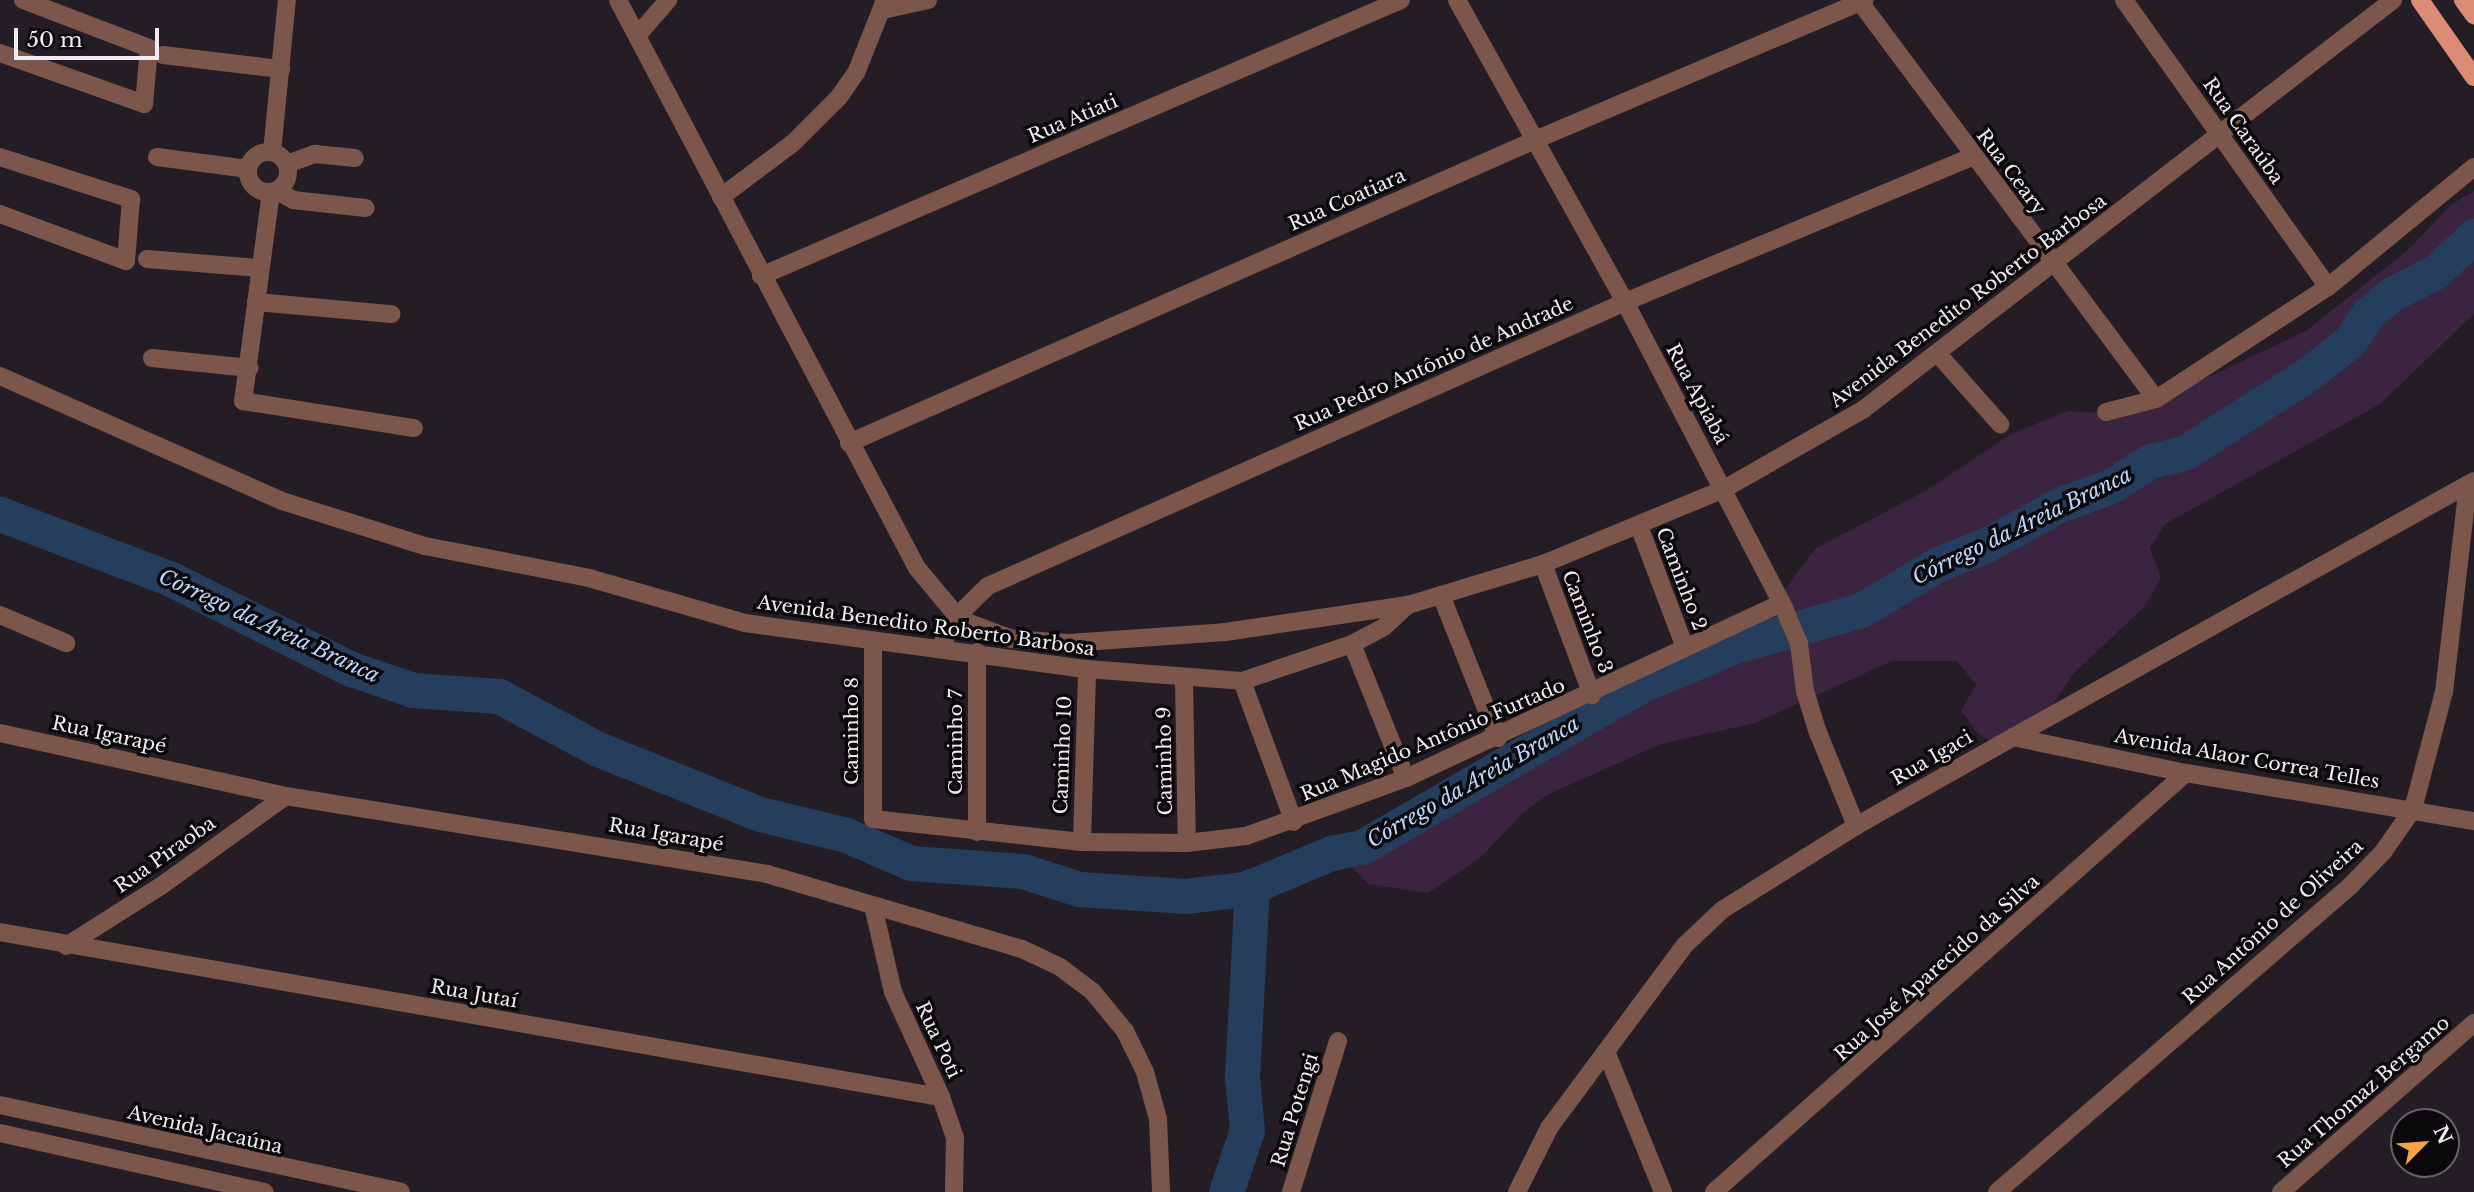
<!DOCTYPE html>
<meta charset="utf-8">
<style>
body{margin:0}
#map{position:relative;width:2474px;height:1192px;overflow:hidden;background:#241d26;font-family:"Libre Baskerville",serif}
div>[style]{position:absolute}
.green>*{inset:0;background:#3a2440}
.river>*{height:35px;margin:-17.5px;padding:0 17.5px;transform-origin:17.5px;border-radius:17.5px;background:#253e5e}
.minor>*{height:18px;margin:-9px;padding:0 9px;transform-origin:9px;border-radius:9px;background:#7d564b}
.minor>.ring{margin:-9px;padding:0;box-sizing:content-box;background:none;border:18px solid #7d564b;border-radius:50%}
.tertiary>*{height:18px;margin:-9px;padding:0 9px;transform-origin:9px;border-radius:9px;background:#7d564b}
.primary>*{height:18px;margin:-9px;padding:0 9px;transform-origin:9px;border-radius:9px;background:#dc8b74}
span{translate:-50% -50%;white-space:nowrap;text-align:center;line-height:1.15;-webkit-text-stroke:7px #0b090c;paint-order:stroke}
.street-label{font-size:19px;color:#f1ecf2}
.water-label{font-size:21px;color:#bcd7f9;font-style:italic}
.north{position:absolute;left:2390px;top:1108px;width:70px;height:70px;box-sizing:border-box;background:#0b090c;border:2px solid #676468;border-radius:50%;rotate:65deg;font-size:19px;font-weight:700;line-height:28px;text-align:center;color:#f1ecf2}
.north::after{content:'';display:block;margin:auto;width:24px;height:32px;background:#f6a247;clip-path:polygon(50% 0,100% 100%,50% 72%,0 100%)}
.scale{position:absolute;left:14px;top:28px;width:145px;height:32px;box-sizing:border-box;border:4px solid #f1ecf2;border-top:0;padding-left:9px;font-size:21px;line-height:24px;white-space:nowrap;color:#f1ecf2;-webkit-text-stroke:5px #0b090c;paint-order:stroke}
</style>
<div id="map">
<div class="green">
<i style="clip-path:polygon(2474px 191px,2474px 314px,2380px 404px,2165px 524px,2150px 548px,2161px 578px,2144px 607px,2072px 675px,2051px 707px,2005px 749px,1978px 734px,1961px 710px,1976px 685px,1957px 661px,1892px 661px,1755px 723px,1661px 744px,1549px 794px,1524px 812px,1480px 858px,1428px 893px,1368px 884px,1347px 862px,1345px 854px,1386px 826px,1526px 743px,1615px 694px,1756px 628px,1815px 549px,1927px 490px,2011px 434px,2068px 411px,2098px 413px,2160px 400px,2306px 331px,2408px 250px,2452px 204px)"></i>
</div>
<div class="river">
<i style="left:0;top:514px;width:183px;rotate:20.8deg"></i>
<i style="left:171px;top:579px;width:201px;rotate:26.6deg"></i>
<i style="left:351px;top:669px;width:65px;rotate:18.7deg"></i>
<i style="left:413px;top:690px;width:86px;rotate:4deg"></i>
<i style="left:499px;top:696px;width:112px;rotate:28.2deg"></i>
<i style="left:598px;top:749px;width:175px;rotate:21.9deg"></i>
<i style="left:760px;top:814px;width:89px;rotate:13.7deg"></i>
<i style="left:846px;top:835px;width:71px;rotate:23.3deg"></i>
<i style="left:911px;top:863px;width:112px;rotate:4.1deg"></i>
<i style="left:1023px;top:871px;width:59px;rotate:17.8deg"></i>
<i style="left:1079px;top:889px;width:106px;rotate:3.8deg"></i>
<i style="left:1185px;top:896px;width:60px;rotate:-6.7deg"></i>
<i style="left:1245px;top:889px;width:93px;rotate:-22.7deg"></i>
<i style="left:1331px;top:853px;width:32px;rotate:-11deg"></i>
<i style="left:1362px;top:847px;width:321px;rotate:-30.1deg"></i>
<i style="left:1640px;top:686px;width:100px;rotate:-23deg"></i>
<i style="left:1732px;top:647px;width:134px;rotate:-16deg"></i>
<i style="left:1861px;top:610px;width:90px;rotate:-30.9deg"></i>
<i style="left:1938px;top:564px;width:52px;rotate:-21.6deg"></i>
<i style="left:1986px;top:545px;width:83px;rotate:-28.7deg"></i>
<i style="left:2059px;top:505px;width:53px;rotate:-19.8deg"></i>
<i style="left:2109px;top:487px;width:49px;rotate:-32.4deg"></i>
<i style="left:2150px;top:461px;width:35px;rotate:-13deg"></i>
<i style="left:2184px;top:453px;width:146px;rotate:-32.4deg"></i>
<i style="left:2307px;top:375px;width:55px;rotate:-38.3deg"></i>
<i style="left:2350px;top:341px;width:32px;rotate:-56deg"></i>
<i style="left:2368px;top:314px;width:31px;rotate:-40deg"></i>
<i style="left:2392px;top:294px;width:48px;rotate:-27.1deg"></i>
<i style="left:2435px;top:272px;width:53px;rotate:-42.7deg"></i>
<i style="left:1226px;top:1192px;width:65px;rotate:-71.3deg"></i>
<i style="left:1247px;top:1130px;width:53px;rotate:-95.4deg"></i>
<i style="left:1242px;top:1077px;width:192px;rotate:-87deg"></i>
</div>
<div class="minor">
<i style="left:618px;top:0;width:642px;rotate:62.24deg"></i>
<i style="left:917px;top:568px;width:62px;rotate:50.2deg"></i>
<i style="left:957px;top:616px;width:14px;rotate:30deg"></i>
<i style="left:969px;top:623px;width:46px;rotate:20.4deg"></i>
<i style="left:1012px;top:639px;width:57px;rotate:4deg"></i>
<i style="left:1069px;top:643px;width:156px;rotate:-4deg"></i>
<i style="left:1225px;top:632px;width:185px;rotate:-8.4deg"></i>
<i style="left:1408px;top:605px;width:141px;rotate:-16.9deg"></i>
<i style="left:1543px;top:564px;width:196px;rotate:-22.5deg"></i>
<i style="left:1724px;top:489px;width:161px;rotate:-29.7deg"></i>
<i style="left:1864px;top:409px;width:669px;rotate:-37.71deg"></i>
<i style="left:2124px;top:0;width:352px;rotate:54.6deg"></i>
<i style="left:1860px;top:2px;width:495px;rotate:53.3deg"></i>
<i style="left:883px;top:10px;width:46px;rotate:-12.5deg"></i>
<i style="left:637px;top:36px;width:48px;rotate:-49.3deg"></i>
<i style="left:0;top:53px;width:153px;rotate:19.5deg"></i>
<i style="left:144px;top:104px;width:56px;rotate:-84.9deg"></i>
<i style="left:149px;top:48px;width:135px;rotate:-159.1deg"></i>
<i style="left:163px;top:55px;width:119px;rotate:6.8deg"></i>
<i class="ring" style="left:248px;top:152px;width:22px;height:22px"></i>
<i style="left:272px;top:152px;width:153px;rotate:-84.4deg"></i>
<i style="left:0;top:157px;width:138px;rotate:17.8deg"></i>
<i style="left:131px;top:199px;width:62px;rotate:94.6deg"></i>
<i style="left:126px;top:261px;width:134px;rotate:-159.5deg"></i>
<i style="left:157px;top:157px;width:92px;rotate:7.5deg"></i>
<i style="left:287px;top:164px;width:30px;rotate:-20deg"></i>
<i style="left:315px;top:154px;width:40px;rotate:5.7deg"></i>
<i style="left:277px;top:191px;width:18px;rotate:29deg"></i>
<i style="left:293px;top:200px;width:73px;rotate:6.3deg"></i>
<i style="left:271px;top:192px;width:211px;rotate:97.6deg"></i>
<i style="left:243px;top:401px;width:173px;rotate:9deg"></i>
<i style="left:721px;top:197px;width:90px;rotate:-36.9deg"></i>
<i style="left:793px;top:143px;width:65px;rotate:-45deg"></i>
<i style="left:839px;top:97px;width:29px;rotate:-55deg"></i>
<i style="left:856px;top:73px;width:79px;rotate:-68.3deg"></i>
<i style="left:147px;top:259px;width:113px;rotate:4.6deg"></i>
<i style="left:761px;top:276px;width:697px;rotate:-23.33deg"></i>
<i style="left:256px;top:302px;width:136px;rotate:5.1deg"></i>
<i style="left:1938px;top:354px;width:94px;rotate:48.5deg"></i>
<i style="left:152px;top:358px;width:98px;rotate:5.9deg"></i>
<i style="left:0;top:376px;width:308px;rotate:23.9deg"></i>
<i style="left:282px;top:501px;width:150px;rotate:17.5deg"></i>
<i style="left:425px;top:546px;width:167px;rotate:11deg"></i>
<i style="left:589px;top:578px;width:162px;rotate:16.1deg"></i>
<i style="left:745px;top:623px;width:345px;rotate:7.7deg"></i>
<i style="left:1087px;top:669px;width:155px;rotate:4.4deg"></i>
<i style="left:1242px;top:681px;width:116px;rotate:-18.6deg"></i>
<i style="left:1352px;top:644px;width:36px;rotate:-28deg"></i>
<i style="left:1384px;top:627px;width:33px;rotate:-43deg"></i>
<i style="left:2106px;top:412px;width:52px;rotate:-14.6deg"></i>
<i style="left:2156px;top:399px;width:205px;rotate:-33.1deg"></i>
<i style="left:2328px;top:287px;width:189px;rotate:-39.4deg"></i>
<i style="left:849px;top:443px;width:750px;rotate:-23.83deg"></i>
<i style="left:1535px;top:140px;width:358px;rotate:-23deg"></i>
<i style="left:1639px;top:526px;width:130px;rotate:69.3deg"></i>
<i style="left:1543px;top:564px;width:140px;rotate:69.5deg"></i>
<i style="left:1441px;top:595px;width:154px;rotate:68.3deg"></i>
<i style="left:0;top:615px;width:72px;rotate:23deg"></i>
<i style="left:873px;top:643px;width:176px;rotate:90deg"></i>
<i style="left:873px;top:819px;width:210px;rotate:6.3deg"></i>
<i style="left:1082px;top:842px;width:105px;rotate:0.5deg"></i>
<i style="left:1187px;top:843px;width:59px;rotate:-6.8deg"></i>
<i style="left:1246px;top:836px;width:170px;rotate:-19.9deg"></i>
<i style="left:1406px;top:778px;width:414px;rotate:-25deg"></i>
<i style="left:1352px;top:644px;width:144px;rotate:68.1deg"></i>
<i style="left:940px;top:648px;width:36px;rotate:-62deg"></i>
<i style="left:957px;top:616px;width:43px;rotate:-44.1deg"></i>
<i style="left:988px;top:586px;width:697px;rotate:-24.03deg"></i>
<i style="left:1625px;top:302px;width:376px;rotate:-22.7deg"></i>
<i style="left:1184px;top:679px;width:164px;rotate:89deg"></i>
<i style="left:1242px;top:681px;width:150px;rotate:69.8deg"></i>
<i style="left:0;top:733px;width:293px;rotate:12.4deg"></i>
<i style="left:286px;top:796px;width:487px;rotate:9.2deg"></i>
<i style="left:767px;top:874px;width:266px;rotate:16.4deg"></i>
<i style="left:1022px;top:949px;width:42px;rotate:25.3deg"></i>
<i style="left:1060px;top:967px;width:40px;rotate:37deg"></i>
<i style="left:1092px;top:991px;width:52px;rotate:50.5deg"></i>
<i style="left:1125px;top:1031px;width:46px;rotate:64deg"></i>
<i style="left:1145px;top:1072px;width:49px;rotate:74.5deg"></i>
<i style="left:1158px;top:1119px;width:73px;rotate:87.6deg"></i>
<i style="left:2013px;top:737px;width:527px;rotate:-29.04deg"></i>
<i style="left:977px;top:832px;width:180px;rotate:-90deg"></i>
<i style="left:1082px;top:842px;width:173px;rotate:-88.3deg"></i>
<i style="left:873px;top:906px;width:88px;rotate:76.9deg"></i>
<i style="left:893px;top:992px;width:115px;rotate:65.4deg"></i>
<i style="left:941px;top:1097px;width:43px;rotate:71.1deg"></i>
<i style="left:955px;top:1138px;width:54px;rotate:91.1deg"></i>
<i style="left:0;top:932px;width:955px;rotate:9.95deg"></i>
<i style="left:66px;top:946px;width:112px;rotate:-32.3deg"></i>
<i style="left:161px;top:886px;width:154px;rotate:-35.8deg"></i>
<i style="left:1607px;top:1054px;width:149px;rotate:67.9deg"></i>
<i style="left:1291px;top:1192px;width:158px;rotate:-72.7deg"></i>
<i style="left:1714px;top:1192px;width:631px;rotate:-41.6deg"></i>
<i style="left:1997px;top:1192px;width:469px;rotate:-40.9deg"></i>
<i style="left:2351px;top:885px;width:46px;rotate:-45.9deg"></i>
<i style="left:2383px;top:852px;width:52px;rotate:-55.1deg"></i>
<i style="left:2413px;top:809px;width:121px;rotate:-75.2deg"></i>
<i style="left:2444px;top:692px;width:209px;rotate:-83.4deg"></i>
<i style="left:2281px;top:1192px;width:257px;rotate:-41.2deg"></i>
</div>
<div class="tertiary">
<i style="left:1457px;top:0;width:346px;rotate:60.9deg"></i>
<i style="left:1625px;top:302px;width:345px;rotate:62.5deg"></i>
<i style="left:1784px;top:608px;width:39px;rotate:67deg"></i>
<i style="left:1799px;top:644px;width:47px;rotate:82.7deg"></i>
<i style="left:1805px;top:691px;width:41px;rotate:72.9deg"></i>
<i style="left:1817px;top:730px;width:104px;rotate:67.9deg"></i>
<i style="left:0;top:1105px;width:410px;rotate:12.2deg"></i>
<i style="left:0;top:1133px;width:271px;rotate:12.6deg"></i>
<i style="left:1517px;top:1192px;width:72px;rotate:-63.4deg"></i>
<i style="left:1549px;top:1128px;width:228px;rotate:-53.4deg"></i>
<i style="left:1685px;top:945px;width:51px;rotate:-43.4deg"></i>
<i style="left:1722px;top:910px;width:158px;rotate:-32.1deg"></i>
<i style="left:1856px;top:826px;width:180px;rotate:-29.5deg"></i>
<i style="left:2013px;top:737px;width:177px;rotate:11.8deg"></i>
<i style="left:2186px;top:773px;width:292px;rotate:9.5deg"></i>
</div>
<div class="primary">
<i style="left:2420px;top:0;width:94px;rotate:55deg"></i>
<i style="left:2463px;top:0;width:19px;rotate:54deg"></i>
</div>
<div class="street-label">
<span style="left:1073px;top:119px;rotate:-23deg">Rua Atiati</span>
<span style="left:2243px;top:131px;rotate:55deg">Rua Caraúba</span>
<span style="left:2011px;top:172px;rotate:53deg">Rua Ceary</span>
<span style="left:1347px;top:200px;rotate:-24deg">Rua Coatiara</span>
<span style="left:1968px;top:301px;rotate:-37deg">Avenida Benedito Roberto Barbosa</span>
<span style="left:1434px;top:364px;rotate:-24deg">Rua Pedro Antônio de Andrade</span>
<span style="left:1697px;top:394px;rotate:62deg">Rua Apiabá</span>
<span style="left:1681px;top:579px;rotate:69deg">Caminho 2</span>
<span style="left:1587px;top:622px;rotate:69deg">Caminho 3</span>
<span style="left:926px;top:626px;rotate:8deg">Avenida Benedito Roberto Barbosa</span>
<span style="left:852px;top:731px;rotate:-90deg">Caminho 8</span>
<span style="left:109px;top:735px;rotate:12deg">Rua Igarapé</span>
<span style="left:1433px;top:740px;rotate:-23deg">Rua Magido Antônio Furtado</span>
<span style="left:956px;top:742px;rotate:-90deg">Caminho 7</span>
<span style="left:1063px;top:755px;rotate:-88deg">Caminho 10</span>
<span style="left:1932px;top:758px;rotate:-30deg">Rua Igaci</span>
<span style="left:2247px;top:759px;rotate:10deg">Avenida Alaor Correa Telles</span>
<span style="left:1165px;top:761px;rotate:-91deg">Caminho 9</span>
<span style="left:666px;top:835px;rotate:10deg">Rua Igarapé</span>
<span style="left:165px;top:855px;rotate:-35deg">Rua Piraoba</span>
<span style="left:2273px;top:922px;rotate:-42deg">Rua Antônio de Oliveira</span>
<span style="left:1937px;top:968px;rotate:-42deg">Rua José Aparecido da Silva</span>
<span style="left:474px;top:994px;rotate:10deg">Rua Jutaí</span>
<span style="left:938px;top:1040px;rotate:65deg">Rua Poti</span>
<span style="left:2364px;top:1092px;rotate:-41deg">Rua Thomaz Bergamo</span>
<span style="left:1295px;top:1110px;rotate:-73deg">Rua Potengi</span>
<span style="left:205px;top:1130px;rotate:13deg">Avenida Jacaúna</span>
</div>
<div class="water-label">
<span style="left:2022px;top:526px;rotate:-26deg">Córrego da Areia Branca</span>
<span style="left:269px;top:626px;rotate:25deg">Córrego da Areia Branca</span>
<span style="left:1473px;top:782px;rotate:-30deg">Córrego da Areia Branca</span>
</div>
<div class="north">N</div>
<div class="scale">50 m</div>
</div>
